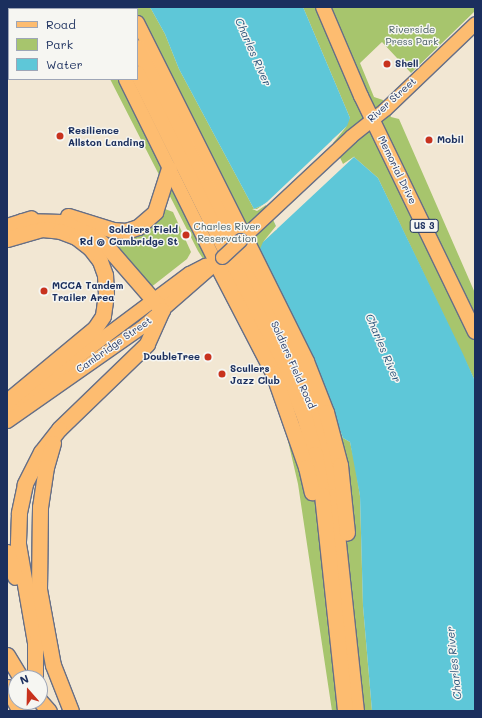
<!DOCTYPE html>
<style>
body{margin:0}
#map{position:relative;width:482px;height:718px;overflow:hidden;background:#f2e7d3;font-family:Mali,sans-serif}
div>[style]{position:absolute}
.green>*{inset:0;background:#a7c56d}
.water>*{inset:0;background:#5ec7d8}
.pier>*{inset:0;background:#f2e7d3}
.roads{filter:drop-shadow(1px 0 #666f87) drop-shadow(-1px 0 #666f87) drop-shadow(0 1px #666f87) drop-shadow(0 -1px #666f87)}
.primary>*{height:13px;margin:-6.5px;padding:0 6.5px;transform-origin:6.5px;border-radius:6.5px;background:#fdbc70}
.trunk>*{height:14px;margin:-7px;padding:0 7px;transform-origin:7px;border-radius:7px;background:#fdbc70}
.motorway>*{height:15px;margin:-7.5px;padding:0 7.5px;transform-origin:7.5px;border-radius:7.5px;background:#fdbc70}
.bridges{filter:drop-shadow(1px 0 #666f87) drop-shadow(-1px 0 #666f87) drop-shadow(0 1px #666f87) drop-shadow(0 -1px #666f87)}
.primary-bridge>*{height:13px;margin:-6.5px;padding:0 6.5px;transform-origin:6.5px;border-radius:6.5px;background:#fdbc70}
.dots>*{width:11px;height:11px;translate:-50% -50%;box-sizing:border-box;border:2px solid #f6f6f2;border-radius:50%}
span{translate:-50% -50%;white-space:nowrap;text-align:center;line-height:1.15;-webkit-text-stroke:3px #f6f6f2;paint-order:stroke}
.shield-label span{padding:1px 3px;background:#f6f6f2;border:1px solid;border-radius:3px;-webkit-text-stroke-width:0}
.shield-label{font-size:9px;color:#1b2f5e;font-weight:700}
.park-label{font-size:10px;color:#455c62}
.poi-label{font-size:10px;color:#1b2f5e;font-weight:700}
.left{translate:0 -50%;text-align:left}
.right{translate:-100% -50%;text-align:right}
.street-label{font-size:10px;color:#1b2f5e}
.water-label{font-size:11px;color:#2c557c;font-style:italic}
.frame{position:absolute;inset:0;border:8px solid #1b2f5e;pointer-events:none}
.legend{position:absolute;left:8px;top:8px;width:130px;height:72px;box-sizing:border-box;background:#f6f6f2;border:1px solid #9ea6b7;margin:0;padding:5px 7px;list-style:none;font-size:12px;color:#1b2f5e}
.legend li{display:flex;align-items:center;gap:8px;height:20px}
.legend b{width:20px;border:1px solid #9ea6b7}
.north{position:absolute;left:8px;top:670px;width:40px;height:40px;box-sizing:border-box;background:#f6f6f2;border:1px solid #9ea6b7;border-radius:50%;rotate:340deg;font-size:11px;font-weight:700;line-height:16px;text-align:center;color:#1b2f5e}
.north::after{content:'';display:block;margin:auto;width:14px;height:18px;background:#c8321e;clip-path:polygon(50% 0,100% 100%,50% 72%,0 100%)}
</style>
<div id="map">
<div class="green">
<i style="clip-path:polygon(73px 7px,150px 7px,165px 34px,179px 69px,254px 209px,267px 203px,278px 226px,262px 257px,315px 360px,343px 438px,350px 442px,355px 464px,360px 496px,363px 606px,372px 711px,332px 711px,298px 484px,285px 428px,260px 361px,230px 300px,198px 251px,110px 79px,137px 79px,137px 9px)"></i>
<i style="clip-path:polygon(303px 7px,475px 7px,475px 11px,411px 73px,382px 42px,360px 63px,374px 97px,383px 100px,391px 117px,399px 119px,475px 293px,475px 381px,378px 178px,354px 157px,341px 166px,331px 143px,350px 118px)"></i>
<i style="clip-path:polygon(165px 209px,173px 212px,191px 252px,187px 259px,150px 288px,105px 233px,142px 233px,159px 219px)"></i>
</div>
<div class="water">
<i style="clip-path:polygon(150px 7px,303px 7px,350px 118px,347px 126px,332px 140px,341px 166px,354px 157px,378px 178px,463px 354px,475px 381px,475px 711px,372px 711px,363px 606px,360px 496px,350px 442px,343px 438px,315px 360px,262px 257px,260px 249px,263px 242px,277px 229px,267px 203px,254px 209px,179px 69px,165px 34px)"></i>
</div>
<div class="pier">
<i style="clip-path:polygon(347px 126px,333px 143px,343px 164px,355px 156px,263px 242px,276px 226px,266px 205px,257px 211px,252px 209px,257px 209px,267px 202px)"></i>
</div>
<div class="roads">
<div class="primary">
<i style="left:89px;top:7px;width:2px;rotate:63deg"></i>
<i style="left:129px;top:7px;width:2px;rotate:63deg"></i>
<i style="left:137px;top:22px;width:239px;rotate:63.4deg"></i>
<i style="left:125px;top:79px;width:205px;rotate:63.7deg"></i>
<i style="left:240px;top:240px;width:152px;rotate:-43.1deg"></i>
<i style="left:351px;top:136px;width:43px;rotate:-38.5deg"></i>
<i style="left:385px;top:109px;width:124px;rotate:-43.7deg"></i>
<i style="left:7px;top:409px;width:227px;rotate:-36.8deg"></i>
<i style="left:189px;top:273px;width:18px;rotate:-27deg"></i>
<i style="left:205px;top:265px;width:11px;rotate:-10deg"></i>
<i style="left:7px;top:421px;width:167px;rotate:-35deg"></i>
<i style="left:144px;top:325px;width:103px;rotate:-41.1deg"></i>
</div>
<div class="trunk">
<i style="left:323px;top:7px;width:97px;rotate:66.9deg"></i>
<i style="left:361px;top:96px;width:262px;rotate:64.2deg"></i>
</div>
<div class="motorway">
<i style="left:104px;top:7px;width:2px;rotate:63deg"></i>
<i style="left:117px;top:7px;width:2px;rotate:63deg"></i>
<i style="left:137px;top:47px;width:349px;rotate:63.7deg"></i>
<i style="left:292px;top:360px;width:64px;rotate:67.9deg"></i>
<i style="left:316px;top:419px;width:79px;rotate:77.6deg"></i>
<i style="left:333px;top:496px;width:216px;rotate:83.9deg"></i>
<i style="left:137px;top:73px;width:334px;rotate:63.5deg"></i>
<i style="left:286px;top:372px;width:48px;rotate:67.8deg"></i>
<i style="left:304px;top:416px;width:40px;rotate:74deg"></i>
<i style="left:315px;top:454px;width:42px;rotate:80.3deg"></i>
<i style="left:322px;top:495px;width:217px;rotate:83.9deg"></i>
<i style="left:68px;top:216px;width:47px;rotate:17.3deg"></i>
<i style="left:113px;top:230px;width:13px;rotate:4deg"></i>
<i style="left:126px;top:231px;width:13px;rotate:-18deg"></i>
<i style="left:138px;top:227px;width:23px;rotate:-41deg"></i>
<i style="left:155px;top:212px;width:46px;rotate:-72.3deg"></i>
<i style="left:22px;top:221px;width:40px;rotate:1.4deg"></i>
<i style="left:62px;top:222px;width:35px;rotate:24deg"></i>
<i style="left:94px;top:236px;width:20px;rotate:41deg"></i>
<i style="left:109px;top:249px;width:81px;rotate:49deg"></i>
<i style="left:162px;top:310px;width:37px;rotate:114deg"></i>
<i style="left:147px;top:344px;width:122px;rotate:136deg"></i>
<i style="left:59px;top:429px;width:29px;rotate:128deg"></i>
<i style="left:41px;top:452px;width:36px;rotate:117deg"></i>
<i style="left:25px;top:484px;width:30px;rotate:102deg"></i>
<i style="left:19px;top:513px;width:31px;rotate:92deg"></i>
<i style="left:18px;top:544px;width:99px;rotate:80.2deg"></i>
<i style="left:35px;top:642px;width:36px;rotate:90deg"></i>
<i style="left:7px;top:226px;width:25px;rotate:-18deg"></i>
<i style="left:244px;top:236px;width:140px;rotate:63.6deg"></i>
<i style="left:306px;top:361px;width:55px;rotate:68.6deg"></i>
<i style="left:326px;top:412px;width:55px;rotate:75.2deg"></i>
<i style="left:340px;top:465px;width:68px;rotate:84.1deg"></i>
<i style="left:7px;top:239px;width:36px;rotate:-16deg"></i>
<i style="left:42px;top:229px;width:18px;rotate:6deg"></i>
<i style="left:60px;top:231px;width:17px;rotate:21deg"></i>
<i style="left:76px;top:237px;width:18px;rotate:38deg"></i>
<i style="left:90px;top:248px;width:16px;rotate:52deg"></i>
<i style="left:100px;top:261px;width:15px;rotate:70deg"></i>
<i style="left:105px;top:275px;width:19px;rotate:87deg"></i>
<i style="left:106px;top:294px;width:22px;rotate:98deg"></i>
<i style="left:103px;top:316px;width:14px;rotate:124deg"></i>
<i style="left:95px;top:328px;width:114px;rotate:140.3deg"></i>
<i style="left:216px;top:263px;width:124px;rotate:62.6deg"></i>
<i style="left:273px;top:373px;width:100px;rotate:70.7deg"></i>
<i style="left:306px;top:467px;width:26px;rotate:77deg"></i>
<i style="left:53px;top:443px;width:25px;rotate:106deg"></i>
<i style="left:46px;top:467px;width:40px;rotate:98.5deg"></i>
<i style="left:40px;top:507px;width:82px;rotate:90.7deg"></i>
<i style="left:39px;top:589px;width:77px;rotate:79.6deg"></i>
<i style="left:53px;top:665px;width:49px;rotate:68.6deg"></i>
<i style="left:7px;top:552px;width:26px;rotate:72deg"></i>
<i style="left:7px;top:655px;width:27px;rotate:59deg"></i>
<i style="left:7px;top:687px;width:27px;rotate:62deg"></i>
<i style="left:40px;top:701px;width:13px;rotate:48deg"></i>
</div>
</div>
<div class="bridges">
<div class="primary-bridge">
<i style="left:222px;top:257px;width:25px;rotate:-43deg"></i>
</div>
</div>
<div class="dots">
<i style="left:387px;top:64px;background:#c8321e"></i>
<i style="left:60px;top:136px;background:#c8321e"></i>
<i style="left:429px;top:140px;background:#c8321e"></i>
<i style="left:186px;top:235px;background:#c8321e"></i>
<i style="left:44px;top:291px;background:#c8321e"></i>
<i style="left:208px;top:357px;background:#c8321e"></i>
<i style="left:222px;top:374px;background:#c8321e"></i>
</div>
<div class="shield-label">
<span style="left:424px;top:226px">US 3</span>
</div>
<div class="park-label">
<span style="left:412px;top:35px">Riverside<br>Press Park</span>
<span style="left:227px;top:232px">Charles River<br>Reservation</span>
</div>
<div class="poi-label">
<span class="left" style="left:395px;top:64px">Shell</span>
<span class="left" style="left:68px;top:136px">Resilience<br>Allston Landing</span>
<span class="left" style="left:437px;top:140px">Mobil</span>
<span class="right" style="left:178px;top:235px">Soldiers Field<br>Rd @ Cambridge St</span>
<span class="left" style="left:52px;top:291px">MCCA Tandem<br>Trailer Area</span>
<span class="right" style="left:200px;top:357px">DoubleTree</span>
<span class="left" style="left:230px;top:374px">Scullers<br>Jazz Club</span>
</div>
<div class="street-label">
<span style="left:392px;top:100px;rotate:-42deg">River Street</span>
<span style="left:397px;top:170px;rotate:64deg">Memorial Drive</span>
<span style="left:114px;top:345px;rotate:-35deg">Cambridge Street</span>
<span style="left:293px;top:365px;rotate:66deg">Soldiers Field Road</span>
</div>
<div class="water-label">
<span style="left:253px;top:52px;rotate:66deg">Charles River</span>
<span style="left:383px;top:348px;rotate:67deg">Charles River</span>
<span style="left:454px;top:663px;rotate:-96deg">Charles River</span>
</div>
<div class="frame"></div>
<ul class="legend">
<li><b style="height:5px;background:#fdbc70"></b>Road</li>
<li><b style="height:11px;background:#a7c56d"></b>Park</li>
<li><b style="height:11px;background:#5ec7d8"></b>Water</li>
</ul>
<div class="north">N</div>
</div>
